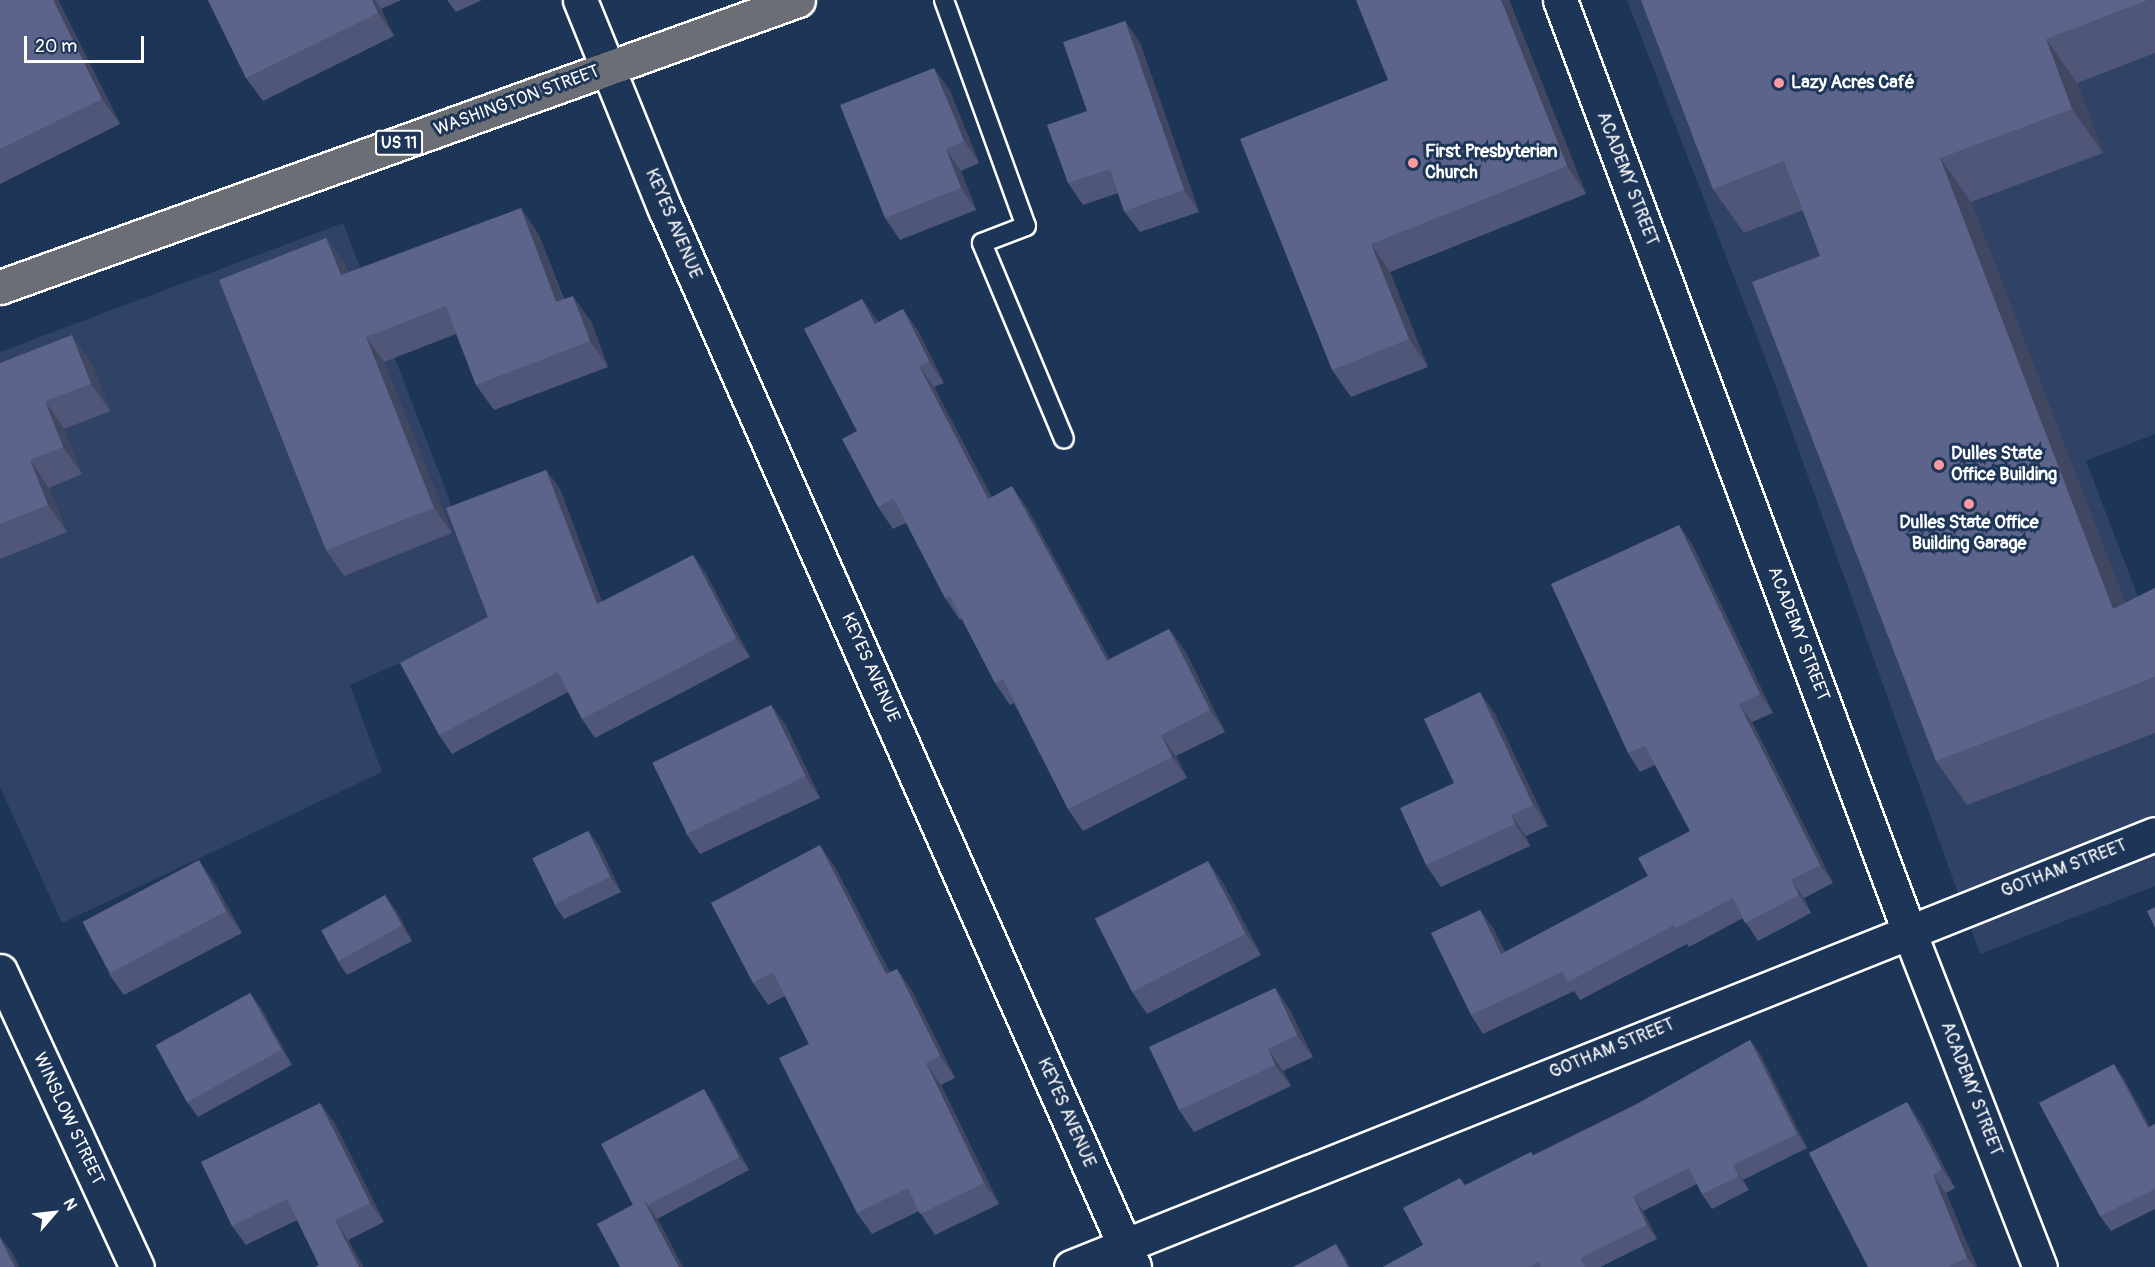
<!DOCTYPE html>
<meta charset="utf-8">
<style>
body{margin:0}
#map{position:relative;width:2155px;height:1267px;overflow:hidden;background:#1d3557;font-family:Pangolin,sans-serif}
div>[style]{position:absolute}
.built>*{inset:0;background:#304367}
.roads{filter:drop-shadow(2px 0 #fff) drop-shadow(-2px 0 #fff) drop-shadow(0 2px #fff) drop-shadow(0 -2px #fff)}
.lane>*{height:18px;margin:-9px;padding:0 9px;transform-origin:9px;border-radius:9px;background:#1d3557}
.street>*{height:33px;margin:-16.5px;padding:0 16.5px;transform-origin:16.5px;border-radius:16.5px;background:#1d3557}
.secondary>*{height:33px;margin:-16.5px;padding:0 16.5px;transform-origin:16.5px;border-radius:16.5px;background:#1d3557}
.primary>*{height:33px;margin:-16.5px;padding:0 16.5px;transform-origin:16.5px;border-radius:16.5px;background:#6b6f75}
.wall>*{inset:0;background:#505678}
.shaded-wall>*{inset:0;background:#414661}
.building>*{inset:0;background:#5d648b;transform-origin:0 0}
.dots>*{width:16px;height:16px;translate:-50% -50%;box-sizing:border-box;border:3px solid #1d3557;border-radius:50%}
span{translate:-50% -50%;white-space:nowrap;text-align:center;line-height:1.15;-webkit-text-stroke:6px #1d3557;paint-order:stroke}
.shield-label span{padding:2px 4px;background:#1d3557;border:2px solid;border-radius:4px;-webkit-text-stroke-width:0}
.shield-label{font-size:16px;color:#fff;font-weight:700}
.poi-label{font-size:18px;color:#fff;font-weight:700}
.left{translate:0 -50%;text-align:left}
.street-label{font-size:18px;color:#fff}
.north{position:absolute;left:24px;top:1183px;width:60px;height:60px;-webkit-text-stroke:4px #1d3557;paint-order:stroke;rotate:62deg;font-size:16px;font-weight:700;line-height:24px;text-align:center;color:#fff}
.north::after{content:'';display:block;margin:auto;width:21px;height:27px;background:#fff;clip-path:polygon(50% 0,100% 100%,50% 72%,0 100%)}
.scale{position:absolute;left:24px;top:36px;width:120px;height:27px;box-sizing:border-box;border:3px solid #fff;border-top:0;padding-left:8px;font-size:18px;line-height:21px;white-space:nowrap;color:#fff;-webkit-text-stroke:4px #1d3557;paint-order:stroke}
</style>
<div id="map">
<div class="built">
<i style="clip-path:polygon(1627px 0,2155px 0,2155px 434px,2086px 461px,2155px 641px,2155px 886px,1980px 954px,1768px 365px)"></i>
<i style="clip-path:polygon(343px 223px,496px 621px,350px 685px,382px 772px,62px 923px,0 787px,0 352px)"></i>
</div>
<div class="roads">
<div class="lane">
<i style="left:944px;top:0;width:240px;rotate:70.1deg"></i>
<i style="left:1026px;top:226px;width:47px;rotate:158.9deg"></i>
<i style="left:982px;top:243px;width:212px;rotate:67.3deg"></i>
</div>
<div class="street">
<i style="left:580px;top:0;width:226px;rotate:67.9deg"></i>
<i style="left:665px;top:209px;width:1157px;rotate:66.09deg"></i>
<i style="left:1560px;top:0;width:992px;rotate:69.46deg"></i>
<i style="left:1908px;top:929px;width:363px;rotate:68.7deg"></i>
<i style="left:1071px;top:1267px;width:1167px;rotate:-21.77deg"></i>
</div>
<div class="secondary">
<i style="left:0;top:971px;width:326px;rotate:65.2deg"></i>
</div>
<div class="primary">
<i style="left:0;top:287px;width:848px;rotate:-19.78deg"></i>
</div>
</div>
<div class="wall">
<i style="clip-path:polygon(0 0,58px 0,120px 124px,0 184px)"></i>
<i style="clip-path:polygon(208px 0,401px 0,381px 9px,394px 36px,263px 101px,246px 78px)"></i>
<i style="clip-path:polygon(447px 0,482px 0,456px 12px)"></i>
<i style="clip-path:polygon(1509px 0,1586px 194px,1390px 272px,1428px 367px,1351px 397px,1332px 370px,1388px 80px)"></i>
<i style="clip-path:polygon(1641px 0,2155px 0,2155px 53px,2077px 83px,2103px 153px,1971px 202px,2125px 603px,2155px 588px,2155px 733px,1967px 805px,1936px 761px,1820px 256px,1803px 210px,1744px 233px,1713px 189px)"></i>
<i style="clip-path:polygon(1125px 21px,1140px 43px,1199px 212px,1140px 232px,1124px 211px,1118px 193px,1083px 205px,1068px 183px,1087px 111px)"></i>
<i style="clip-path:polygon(949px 89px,979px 163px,961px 171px,976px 210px,900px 240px,885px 218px)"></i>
<i style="clip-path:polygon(538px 233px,564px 299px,591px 321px,608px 367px,494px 410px,476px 385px,456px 334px,384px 362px,452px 533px,344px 576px,326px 550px,326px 238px,344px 263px,348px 273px)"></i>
<i style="clip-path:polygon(903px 309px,918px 331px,944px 383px,934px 387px,991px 497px,1027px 508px,1109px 659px,1169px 629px,1185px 651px,1225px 732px,1176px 756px,1187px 778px,1083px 831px,1068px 809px,1014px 703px,1010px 705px,995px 683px,962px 619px,960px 620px,945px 598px,906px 523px,893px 529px,878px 507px,857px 431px,878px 322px)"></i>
<i style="clip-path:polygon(91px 362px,110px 411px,64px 429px,82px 474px,49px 488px,67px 532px,0 559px,0 363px)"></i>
<i style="clip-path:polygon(546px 470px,560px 489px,602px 602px,693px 555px,706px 574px,750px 657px,595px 738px,582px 719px,568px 692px,452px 754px,439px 735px,488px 617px)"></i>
<i style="clip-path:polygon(1679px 525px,1692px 544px,1773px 713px,1752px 722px,1833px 883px,1804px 898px,1811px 913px,1758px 941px,1743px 918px,1689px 947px,1687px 944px,1580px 1000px,1574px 991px,1483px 1034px,1471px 1015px,1480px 910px,1493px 928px,1505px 952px,1648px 876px,1690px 831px,1655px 765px,1640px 772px,1628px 753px)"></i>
<i style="clip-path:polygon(771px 705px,786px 726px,820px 798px,700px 854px,685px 832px)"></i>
<i style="clip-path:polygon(1495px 714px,1548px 826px,1526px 836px,1530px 846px,1441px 887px,1426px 865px,1454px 783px)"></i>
<i style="clip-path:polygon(588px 831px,599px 846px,621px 892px,564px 919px,554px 904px)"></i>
<i style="clip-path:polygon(835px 867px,890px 973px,897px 969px,912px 991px,955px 1078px,941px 1085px,999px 1204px,935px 1235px,919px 1211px,872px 1234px,857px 1213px,809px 1044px,785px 996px,768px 1005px,753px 983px)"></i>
<i style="clip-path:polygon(214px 882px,242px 933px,124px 995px,109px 974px)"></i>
<i style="clip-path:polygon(1223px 883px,1261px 955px,1147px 1014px,1132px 992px)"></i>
<i style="clip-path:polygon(396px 910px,412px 941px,347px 975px,337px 960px)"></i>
<i style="clip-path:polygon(1275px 988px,1290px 1010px,1313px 1057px,1283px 1071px,1291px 1086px,1194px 1132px,1179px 1110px)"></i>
<i style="clip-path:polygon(250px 993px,261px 1008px,292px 1065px,198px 1117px,187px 1102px)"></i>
<i style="clip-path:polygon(1750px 1040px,1760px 1054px,1807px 1148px,1743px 1180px,1749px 1190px,1712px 1209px,1702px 1194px,1697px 1184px,1643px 1211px,1657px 1239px,1600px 1267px,1383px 1267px,1423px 1245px,1460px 1178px,1465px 1185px,1531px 1152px,1533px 1155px,1635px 1105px)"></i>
<i style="clip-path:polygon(2124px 1079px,2150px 1127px,2155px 1124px,2155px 1209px,2111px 1231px,2100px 1216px)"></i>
<i style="clip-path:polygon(713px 1103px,749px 1170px,657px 1219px,659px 1221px,633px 1205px)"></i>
<i style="clip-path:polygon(1920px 1121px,1955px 1188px,1946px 1193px,1977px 1267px,1868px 1267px)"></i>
<i style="clip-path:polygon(334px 1122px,384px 1222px,348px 1240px,363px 1267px,315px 1267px,319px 1265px,297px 1220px,246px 1245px,232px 1226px)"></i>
</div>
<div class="shaded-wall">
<i style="clip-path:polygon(53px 0,58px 0,120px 124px,102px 99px)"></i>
<i style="clip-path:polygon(372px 0,375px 0,381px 9px,394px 36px,378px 13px)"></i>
<i style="clip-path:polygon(1501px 0,1509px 0,1586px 194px,1567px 166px)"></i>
<i style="clip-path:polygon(1125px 21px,1140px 43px,1199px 212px,1184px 190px)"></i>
<i style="clip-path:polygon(2046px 39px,2077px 83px,2103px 153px,2072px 109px)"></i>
<i style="clip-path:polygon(934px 68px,949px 89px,979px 163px,964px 141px)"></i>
<i style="clip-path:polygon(946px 149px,961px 171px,976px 210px,961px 188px)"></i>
<i style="clip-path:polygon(1940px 158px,1971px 202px,2144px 653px,2113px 609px)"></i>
<i style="clip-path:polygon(521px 208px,538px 233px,574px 328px,556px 302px)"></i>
<i style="clip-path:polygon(326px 238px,344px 263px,359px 301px,341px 275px)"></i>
<i style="clip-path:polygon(1371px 244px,1390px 272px,1428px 367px,1409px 339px)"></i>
<i style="clip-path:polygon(573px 296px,591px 321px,608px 367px,590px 341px)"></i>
<i style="clip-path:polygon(862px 299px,878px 321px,890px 345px,875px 324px)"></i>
<i style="clip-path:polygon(903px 309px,918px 331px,944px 383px,929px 361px)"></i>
<i style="clip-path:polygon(72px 335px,91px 362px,110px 411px,91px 384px)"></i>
<i style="clip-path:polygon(366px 337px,384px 362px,452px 533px,434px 508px)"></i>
<i style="clip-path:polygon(919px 366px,934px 387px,1004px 520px,988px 499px)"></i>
<i style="clip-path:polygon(45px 401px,64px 429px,82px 474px,63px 447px)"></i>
<i style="clip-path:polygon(30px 460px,49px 488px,67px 532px,48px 505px)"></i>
<i style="clip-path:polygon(546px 470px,560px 489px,610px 623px,597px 604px)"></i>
<i style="clip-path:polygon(1012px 486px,1027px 508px,1122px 682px,1107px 661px)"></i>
<i style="clip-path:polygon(1679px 525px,1692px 544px,1773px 713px,1760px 694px)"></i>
<i style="clip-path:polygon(693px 555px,706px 574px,750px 657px,736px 638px)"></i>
<i style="clip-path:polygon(1169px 629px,1185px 651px,1225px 732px,1210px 710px)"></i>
<i style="clip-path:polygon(1480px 692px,1495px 714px,1548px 826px,1533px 805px)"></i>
<i style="clip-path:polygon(1739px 704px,1752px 722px,1833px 883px,1820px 865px)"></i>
<i style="clip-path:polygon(771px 705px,786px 726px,820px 798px,805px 776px)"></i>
<i style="clip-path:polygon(1161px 735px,1176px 756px,1187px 778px,1172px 757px)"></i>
<i style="clip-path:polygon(1511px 815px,1526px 836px,1530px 846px,1515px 824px)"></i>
<i style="clip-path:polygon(588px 831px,599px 846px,621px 892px,610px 877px)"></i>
<i style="clip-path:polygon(820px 845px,835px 867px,902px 996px,886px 974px)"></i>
<i style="clip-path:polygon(199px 860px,214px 882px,242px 933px,226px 911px)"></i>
<i style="clip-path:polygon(1208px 861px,1223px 883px,1261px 955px,1246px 934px)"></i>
<i style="clip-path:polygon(1791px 880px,1804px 898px,1811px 913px,1799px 895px)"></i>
<i style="clip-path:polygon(385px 895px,396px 910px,412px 941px,402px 926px)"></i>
<i style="clip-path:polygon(1480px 910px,1493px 928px,1514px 972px,1501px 954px)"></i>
<i style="clip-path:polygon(897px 969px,912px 991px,955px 1078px,940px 1056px)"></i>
<i style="clip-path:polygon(1275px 988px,1290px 1010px,1313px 1057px,1297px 1035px)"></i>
<i style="clip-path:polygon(250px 993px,261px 1008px,292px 1065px,282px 1050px)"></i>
<i style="clip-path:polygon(1750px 1040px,1760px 1054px,1807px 1148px,1797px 1134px)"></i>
<i style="clip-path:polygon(1268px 1049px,1283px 1071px,1291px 1086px,1275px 1065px)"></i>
<i style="clip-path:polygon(926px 1063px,941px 1085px,999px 1204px,984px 1183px)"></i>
<i style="clip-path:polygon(2114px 1064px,2124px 1079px,2155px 1137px,2148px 1128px)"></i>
<i style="clip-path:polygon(704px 1089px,713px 1103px,749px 1170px,739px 1157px)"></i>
<i style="clip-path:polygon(1907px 1102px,1920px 1121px,1955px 1188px,1942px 1169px)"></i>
<i style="clip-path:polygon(320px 1103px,334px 1122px,384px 1222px,370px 1203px)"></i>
<i style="clip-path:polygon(1733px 1165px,1743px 1180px,1749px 1190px,1739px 1176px)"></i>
<i style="clip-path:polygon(1933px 1175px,1946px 1193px,1977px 1267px,1974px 1267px,1967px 1258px)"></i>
<i style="clip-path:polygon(1633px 1196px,1643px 1211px,1657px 1239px,1647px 1225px)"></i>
<i style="clip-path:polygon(643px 1199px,659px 1221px,683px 1267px,679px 1267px)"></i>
<i style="clip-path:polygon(335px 1220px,348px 1240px,363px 1267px,359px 1267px)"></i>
<i style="clip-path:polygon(0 1236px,13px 1254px,19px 1267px,15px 1267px)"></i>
<i style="clip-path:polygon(1336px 1244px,1346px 1259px,1350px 1267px,1348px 1267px)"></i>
</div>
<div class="building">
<i style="clip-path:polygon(0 0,53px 0,102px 99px,0 149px)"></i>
<i style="clip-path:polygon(208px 0,372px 0,378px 13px,246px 78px)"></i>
<i style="clip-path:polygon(1356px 0,1501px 0,1567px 166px,1371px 244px,1409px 339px,1332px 370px,1240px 139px,1388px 80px)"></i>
<i style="clip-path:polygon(1641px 0,2148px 0,2046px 39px,2072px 109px,1940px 158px,2113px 609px,2155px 588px,2155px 677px,1936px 761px,1752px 282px,1820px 256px,1784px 161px,1713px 189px)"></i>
<i style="clip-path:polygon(1125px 21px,1184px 190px,1124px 211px,1110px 169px,1068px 183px,1047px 125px,1087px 111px,1063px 42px)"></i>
<i style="clip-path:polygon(934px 68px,964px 141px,946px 149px,961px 188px,885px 218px,840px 105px)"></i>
<i style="clip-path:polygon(521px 208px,556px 302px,573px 296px,590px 341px,476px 385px,446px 306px,366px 337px,434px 508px,326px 550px,219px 280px,326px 238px,341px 275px)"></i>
<i style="clip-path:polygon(862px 299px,875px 324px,903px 309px,929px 361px,919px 366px,988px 499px,1012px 486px,1107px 661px,1169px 629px,1210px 710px,1161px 735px,1172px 757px,1068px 809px,1003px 679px,995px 683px,950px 596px,945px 598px,894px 499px,878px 507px,842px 439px,857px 431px,804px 329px)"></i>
<i style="clip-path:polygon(72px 335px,91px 384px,45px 401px,63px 447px,30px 460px,48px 505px,0 524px,0 363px)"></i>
<i style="clip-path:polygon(546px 470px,597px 604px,693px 555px,736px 638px,582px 719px,558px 672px,439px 735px,400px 663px,488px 617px,446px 508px)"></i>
<i style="clip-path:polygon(1679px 525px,1760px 694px,1739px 704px,1820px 865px,1791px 880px,1799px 895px,1745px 923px,1733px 898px,1676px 928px,1674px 925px,1568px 982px,1562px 972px,1471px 1015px,1431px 933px,1480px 910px,1501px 954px,1648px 876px,1638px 858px,1690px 831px,1645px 746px,1628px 753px,1551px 584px)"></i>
<i style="clip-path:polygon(1480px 692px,1533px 805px,1511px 815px,1515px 824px,1426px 865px,1400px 808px,1454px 783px,1424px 719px)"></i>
<i style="left:771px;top:705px;width:79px;height:132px;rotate:64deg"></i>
<i style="left:588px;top:831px;width:51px;height:62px;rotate:64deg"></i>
<i style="clip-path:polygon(820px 845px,886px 974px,897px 969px,940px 1056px,926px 1063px,984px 1183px,920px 1214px,908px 1188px,857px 1213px,779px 1058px,809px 1044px,773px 972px,753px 983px,711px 903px)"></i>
<i style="left:199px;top:860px;width:58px;height:132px;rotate:62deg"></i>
<i style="left:1208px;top:861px;width:82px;height:127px;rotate:63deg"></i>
<i style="left:385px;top:895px;width:35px;height:73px;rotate:61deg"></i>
<i style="clip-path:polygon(2155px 907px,2155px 928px,2147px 911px)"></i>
<i style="clip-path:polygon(1275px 988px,1297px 1035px,1268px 1049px,1275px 1065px,1179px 1110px,1149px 1047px)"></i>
<i style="left:250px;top:993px;width:65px;height:108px;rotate:61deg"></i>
<i style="clip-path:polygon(1750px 1040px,1797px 1134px,1733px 1165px,1739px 1176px,1702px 1194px,1689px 1168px,1633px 1196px,1647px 1225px,1580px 1258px,1585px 1267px,1541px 1267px,1539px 1262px,1529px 1267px,1383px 1267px,1423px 1245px,1403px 1208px,1460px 1178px,1464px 1186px,1531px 1152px,1533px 1156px,1635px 1105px)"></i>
<i style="clip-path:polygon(2114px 1064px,2148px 1128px,2155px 1124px,2155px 1189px,2100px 1216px,2039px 1103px)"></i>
<i style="clip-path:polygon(704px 1089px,739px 1157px,648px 1205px,643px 1199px,633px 1205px,601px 1144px)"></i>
<i style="clip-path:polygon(1907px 1102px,1942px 1169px,1933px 1175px,1967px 1258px,1949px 1266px,1950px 1267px,1868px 1267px,1809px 1153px)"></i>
<i style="clip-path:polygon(320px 1103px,370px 1203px,335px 1220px,359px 1267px,315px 1267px,319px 1265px,287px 1199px,232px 1226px,201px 1162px)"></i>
<i style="clip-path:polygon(643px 1199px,679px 1267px,620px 1267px,597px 1224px)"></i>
<i style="clip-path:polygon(0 1237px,15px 1267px,0 1267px)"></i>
<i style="clip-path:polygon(1336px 1244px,1348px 1267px,1293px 1267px)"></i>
</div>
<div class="dots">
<i style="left:1779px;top:83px;background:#ff9aa2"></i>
<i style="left:1413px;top:163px;background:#ff9aa2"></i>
<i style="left:1939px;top:465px;background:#ff9aa2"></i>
<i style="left:1969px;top:504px;background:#ff9aa2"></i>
</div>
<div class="shield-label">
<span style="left:399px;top:143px">US 11</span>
</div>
<div class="poi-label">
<span class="left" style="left:1791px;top:83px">Lazy Acres Café</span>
<span class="left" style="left:1425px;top:163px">First Presbyterian<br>Church</span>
<span class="left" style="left:1951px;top:465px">Dulles State<br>Office Building</span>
<span style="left:1969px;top:534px">Dulles State Office<br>Building Garage</span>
</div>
<div class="street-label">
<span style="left:517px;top:101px;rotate:-20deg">WASHINGTON STREET</span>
<span style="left:1627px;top:179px;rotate:69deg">ACADEMY STREET</span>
<span style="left:673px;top:224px;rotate:67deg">KEYES AVENUE</span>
<span style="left:1798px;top:634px;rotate:69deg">ACADEMY STREET</span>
<span style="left:870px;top:668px;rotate:66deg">KEYES AVENUE</span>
<span style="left:2064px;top:869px;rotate:-21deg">GOTHAM STREET</span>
<span style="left:1612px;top:1049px;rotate:-22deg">GOTHAM STREET</span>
<span style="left:1971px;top:1089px;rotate:69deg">ACADEMY STREET</span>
<span style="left:1066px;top:1113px;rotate:66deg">KEYES AVENUE</span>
<span style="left:68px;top:1119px;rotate:65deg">WINSLOW STREET</span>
</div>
<div class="north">N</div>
<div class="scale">20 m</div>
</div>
